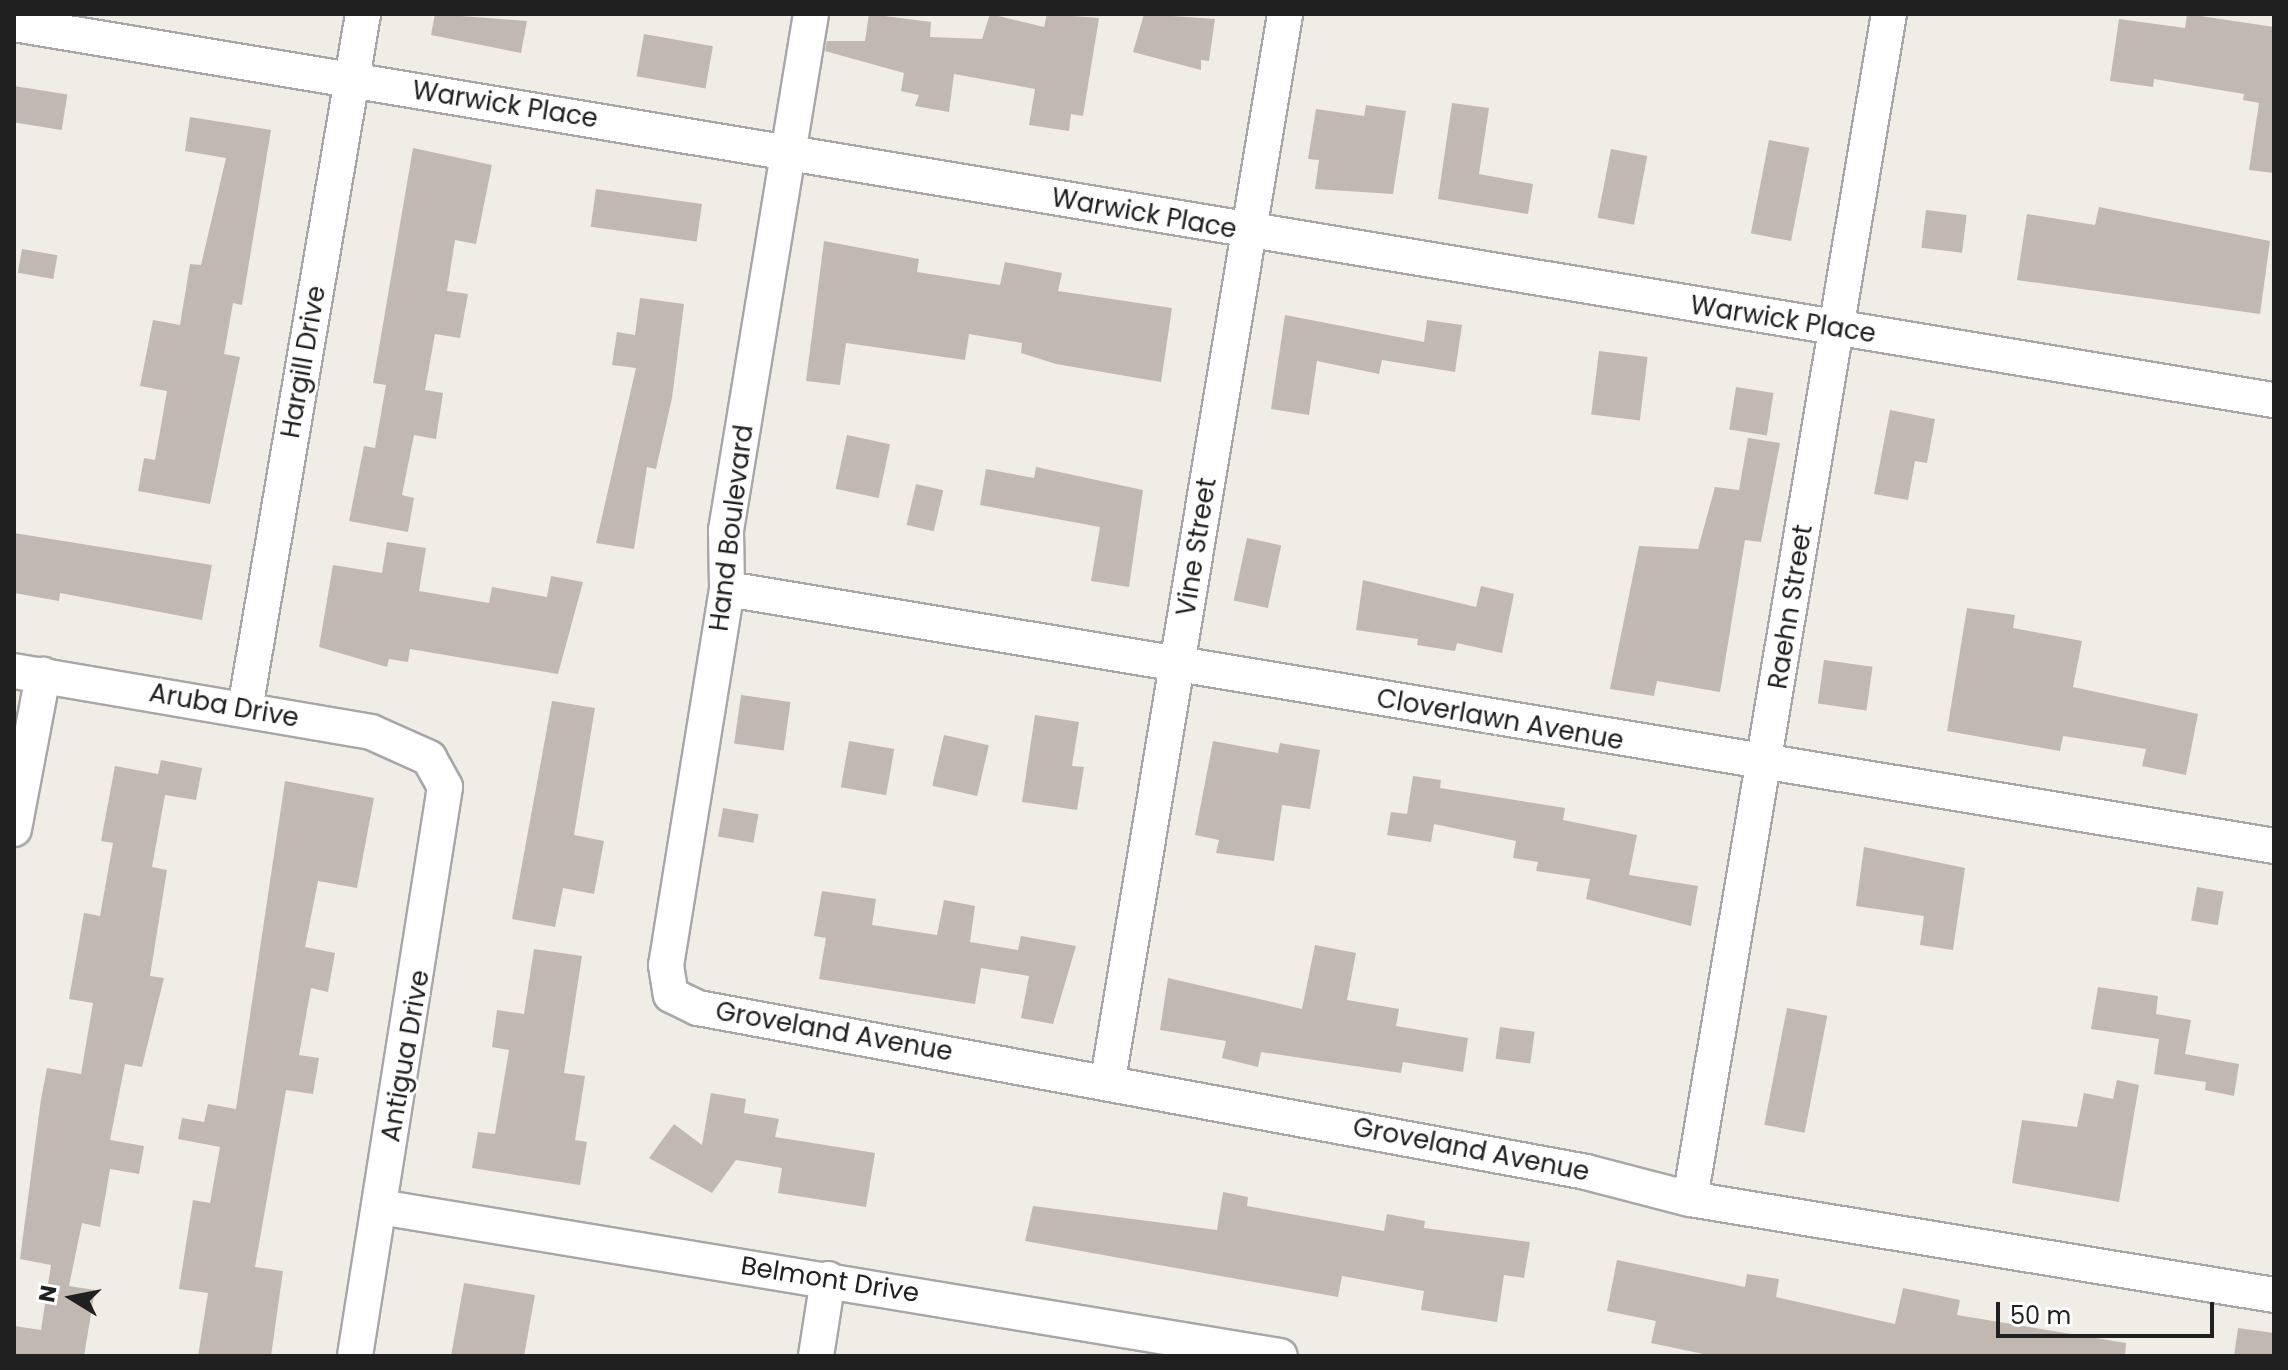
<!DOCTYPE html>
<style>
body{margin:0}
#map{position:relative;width:2288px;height:1370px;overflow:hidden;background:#f0ede6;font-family:Poppins,sans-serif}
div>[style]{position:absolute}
.building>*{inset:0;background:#c1b8b2;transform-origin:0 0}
.roads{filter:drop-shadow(2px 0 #a7a7a7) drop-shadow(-2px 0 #a7a7a7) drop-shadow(0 2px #a7a7a7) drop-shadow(0 -2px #a7a7a7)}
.minor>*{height:34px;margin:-17px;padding:0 17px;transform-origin:17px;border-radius:17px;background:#fff}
span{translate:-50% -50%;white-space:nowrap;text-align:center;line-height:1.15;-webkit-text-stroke:6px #fff;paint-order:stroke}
.street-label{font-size:26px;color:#202020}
.frame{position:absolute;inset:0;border:16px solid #202020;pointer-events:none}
.north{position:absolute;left:32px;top:1258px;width:80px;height:80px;-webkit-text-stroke:6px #fff;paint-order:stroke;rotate:280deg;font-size:22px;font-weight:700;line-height:32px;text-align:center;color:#202020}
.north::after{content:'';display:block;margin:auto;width:28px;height:36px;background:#202020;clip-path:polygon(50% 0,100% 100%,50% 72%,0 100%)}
.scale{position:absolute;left:1996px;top:1302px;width:218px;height:36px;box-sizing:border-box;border:4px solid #202020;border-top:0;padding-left:10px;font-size:24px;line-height:28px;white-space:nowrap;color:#202020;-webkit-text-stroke:6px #fff;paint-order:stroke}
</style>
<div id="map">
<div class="building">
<i style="clip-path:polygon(435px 14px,527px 21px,521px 53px,431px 35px)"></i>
<i style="clip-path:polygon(869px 14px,931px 22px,930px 37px,982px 39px,990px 14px,1044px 27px,1047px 14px,1099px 18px,1083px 116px,1071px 114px,1069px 131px,1029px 125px,1035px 89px,954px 74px,949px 112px,915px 106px,919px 95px,901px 91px,904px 73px,825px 51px,827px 41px,865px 41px)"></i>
<i style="clip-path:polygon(1144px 14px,1215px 19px,1209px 61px,1201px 60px,1201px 70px,1133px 52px)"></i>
<i style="clip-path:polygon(2187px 14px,2274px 27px,2274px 173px,2249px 170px,2259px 103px,2243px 100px,2244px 94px,2154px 79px,2153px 87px,2110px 81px,2119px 19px,2185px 28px)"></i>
<i style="left:644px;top:34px;width:70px;height:43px;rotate:10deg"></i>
<i style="left:14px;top:86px;width:54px;height:36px;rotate:9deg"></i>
<i style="clip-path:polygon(1452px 103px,1489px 108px,1479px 174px,1533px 184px,1528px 214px,1438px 199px)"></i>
<i style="clip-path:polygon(1366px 105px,1406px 111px,1393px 194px,1315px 189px,1319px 160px,1308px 159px,1316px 109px,1364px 116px)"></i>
<i style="clip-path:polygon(190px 117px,271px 130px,242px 305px,233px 303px,224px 354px,240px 357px,210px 504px,138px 491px,144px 458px,155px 460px,167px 391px,140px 386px,153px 320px,180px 325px,190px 264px,201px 265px,226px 158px,185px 151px)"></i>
<i style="left:1769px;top:140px;width:41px;height:95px;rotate:11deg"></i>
<i style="clip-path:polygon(413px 148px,492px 165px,476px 244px,455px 240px,447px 291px,468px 294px,460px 338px,435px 334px,425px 390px,443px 393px,436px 439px,414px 435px,402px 495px,414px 498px,408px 532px,349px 521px,364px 446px,375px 448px,386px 385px,373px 383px)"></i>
<i style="left:1611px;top:149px;width:37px;height:70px;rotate:11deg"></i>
<i style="left:596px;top:189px;width:107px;height:38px;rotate:8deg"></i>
<i style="clip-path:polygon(2099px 207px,2270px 241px,2260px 314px,2017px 280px,2027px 214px,2095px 225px)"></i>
<i style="left:1926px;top:210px;width:41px;height:38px;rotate:7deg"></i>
<i style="clip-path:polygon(824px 241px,919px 259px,917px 272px,1000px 285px,1005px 262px,1062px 273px,1058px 291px,1172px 308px,1161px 382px,1056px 364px,1021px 353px,1022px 343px,969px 334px,965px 360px,846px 343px,840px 385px,806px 381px)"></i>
<i style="left:22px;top:249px;width:36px;height:24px;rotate:10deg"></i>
<i style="clip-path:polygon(640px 298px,684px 304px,672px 398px,656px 469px,647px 467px,634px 549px,596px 543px,636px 368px,612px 365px,617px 332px,635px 335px)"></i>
<i style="clip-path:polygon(1285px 315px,1424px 342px,1427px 320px,1462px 325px,1455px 372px,1382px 360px,1379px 374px,1317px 361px,1309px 415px,1271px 409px)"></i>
<i style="left:1599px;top:351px;width:49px;height:64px;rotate:7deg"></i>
<i style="left:1736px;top:387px;width:38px;height:43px;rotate:9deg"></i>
<i style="clip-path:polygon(1890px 410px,1935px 419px,1927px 463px,1915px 461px,1908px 500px,1874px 494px)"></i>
<i style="left:847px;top:435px;width:44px;height:55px;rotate:12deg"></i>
<i style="clip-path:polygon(1748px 438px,1780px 443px,1761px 542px,1745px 540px,1720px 692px,1657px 681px,1654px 696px,1610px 689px,1639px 546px,1698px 549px,1715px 487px,1739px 490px)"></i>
<i style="clip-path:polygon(1036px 467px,1143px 490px,1129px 587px,1091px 581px,1100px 527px,980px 505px,986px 469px,1034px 478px)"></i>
<i style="left:916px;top:484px;width:28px;height:42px;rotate:13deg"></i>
<i style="clip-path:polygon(14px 533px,212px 565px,202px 620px,60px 593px,59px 601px,14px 593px)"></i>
<i style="left:1247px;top:538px;width:35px;height:64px;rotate:12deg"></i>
<i style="clip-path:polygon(387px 542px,426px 548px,419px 591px,489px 603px,492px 587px,547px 597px,551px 576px,583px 582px,558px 674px,410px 649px,408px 662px,389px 659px,387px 667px,319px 647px,333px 565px,382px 573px)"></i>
<i style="clip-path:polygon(1363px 580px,1476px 607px,1481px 586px,1514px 594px,1502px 653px,1457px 643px,1455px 651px,1417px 645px,1418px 639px,1356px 630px)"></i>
<i style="clip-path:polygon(1967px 608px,2015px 615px,2013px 628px,2082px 641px,2073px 687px,2198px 714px,2186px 775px,2142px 766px,2146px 749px,2063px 736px,2060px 751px,1947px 731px)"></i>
<i style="left:1824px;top:660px;width:49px;height:44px;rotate:8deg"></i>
<i style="left:741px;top:695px;width:50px;height:49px;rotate:8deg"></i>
<i style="clip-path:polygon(552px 701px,595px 708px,574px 835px,604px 841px,594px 894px,563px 888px,555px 927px,512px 919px)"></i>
<i style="clip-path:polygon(1035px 715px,1079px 722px,1072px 766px,1084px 767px,1077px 810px,1022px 802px)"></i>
<i style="left:944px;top:735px;width:46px;height:52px;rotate:13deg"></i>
<i style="left:849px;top:741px;width:46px;height:47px;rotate:10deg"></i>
<i style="clip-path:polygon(1213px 741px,1278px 753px,1280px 743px,1320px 750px,1310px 809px,1282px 805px,1274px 861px,1216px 853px,1219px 840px,1195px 835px)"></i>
<i style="clip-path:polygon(161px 760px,202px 768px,196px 800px,165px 795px,152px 867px,167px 870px,150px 976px,164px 978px,142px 1067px,125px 1064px,110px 1140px,144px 1146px,139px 1174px,110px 1169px,100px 1227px,82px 1223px,69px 1286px,95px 1290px,84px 1356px,14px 1356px,14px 1326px,41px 1330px,51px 1265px,20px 1259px,41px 1099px,47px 1068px,81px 1074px,93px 1003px,69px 999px,84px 913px,100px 916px,113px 843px,101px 841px,115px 766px,158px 774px)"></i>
<i style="clip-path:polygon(1413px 776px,1441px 780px,1440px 788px,1565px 808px,1563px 820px,1637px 835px,1629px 875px,1698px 886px,1691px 926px,1586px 899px,1590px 879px,1536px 871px,1538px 862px,1513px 858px,1516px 841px,1434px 824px,1431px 842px,1387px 835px,1391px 812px,1407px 814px)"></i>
<i style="clip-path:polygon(285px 781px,374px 798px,357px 888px,318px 881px,305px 947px,335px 953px,328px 992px,311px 988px,299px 1055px,319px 1058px,313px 1094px,286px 1090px,255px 1267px,283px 1271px,271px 1356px,198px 1356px,208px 1293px,179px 1289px,193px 1200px,210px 1203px,220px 1147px,178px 1139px,182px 1118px,204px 1122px,208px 1104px,236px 1109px)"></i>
<i style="left:723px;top:808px;width:36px;height:29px;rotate:10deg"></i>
<i style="clip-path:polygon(1864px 847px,1965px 868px,1953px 950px,1920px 945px,1924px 916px,1856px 906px)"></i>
<i style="left:2197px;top:887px;width:27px;height:34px;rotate:10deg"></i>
<i style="clip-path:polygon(822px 891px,876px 899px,872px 925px,937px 935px,944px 900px,975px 906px,970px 942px,1018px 950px,1021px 936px,1076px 946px,1053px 1024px,1021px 1018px,1029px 976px,981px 968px,975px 1004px,819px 979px,826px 938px,814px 936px)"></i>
<i style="clip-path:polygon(1315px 945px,1356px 953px,1347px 1000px,1399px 1009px,1396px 1026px,1468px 1038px,1463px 1072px,1403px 1062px,1401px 1073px,1261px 1052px,1258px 1067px,1222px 1058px,1226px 1041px,1160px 1030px,1168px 978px,1302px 1009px)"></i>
<i style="clip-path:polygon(534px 949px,582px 956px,564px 1073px,585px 1076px,575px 1140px,587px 1142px,580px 1185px,472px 1168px,478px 1132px,495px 1134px,509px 1050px,492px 1047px,497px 1010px,524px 1014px)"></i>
<i style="clip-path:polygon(2098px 987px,2158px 996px,2156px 1014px,2191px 1020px,2185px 1054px,2239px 1064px,2234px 1096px,2205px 1090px,2206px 1082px,2154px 1074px,2159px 1039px,2091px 1029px)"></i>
<i style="left:1787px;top:1008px;width:41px;height:119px;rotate:11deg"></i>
<i style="left:1500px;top:1027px;width:35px;height:32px;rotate:8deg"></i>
<i style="clip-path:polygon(2117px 1080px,2139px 1085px,2119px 1202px,2012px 1183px,2022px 1120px,2077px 1127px,2084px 1093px,2113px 1099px)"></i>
<i style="clip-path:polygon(711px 1093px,746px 1099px,744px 1113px,779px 1119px,775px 1137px,875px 1153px,866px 1207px,778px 1193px,782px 1168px,736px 1160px,712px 1193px,649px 1158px,674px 1124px,702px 1145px)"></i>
<i style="clip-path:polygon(1223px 1192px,1248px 1197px,1247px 1206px,1384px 1231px,1387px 1214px,1425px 1221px,1424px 1228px,1530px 1242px,1524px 1278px,1504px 1275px,1497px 1322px,1421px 1310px,1424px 1291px,1342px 1276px,1338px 1297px,1025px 1241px,1033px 1206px,1217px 1230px)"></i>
<i style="clip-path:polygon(1617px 1260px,1745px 1287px,1747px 1274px,1779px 1279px,1776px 1297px,1895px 1324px,1903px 1288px,1960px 1300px,1957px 1315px,2126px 1343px,2125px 1356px,1713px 1356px,1651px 1343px,1656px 1321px,1607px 1311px)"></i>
<i style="clip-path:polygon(464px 1283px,535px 1295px,524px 1356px,451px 1356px)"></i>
<i style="clip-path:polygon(2238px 1328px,2274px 1333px,2272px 1356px,2234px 1356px)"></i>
</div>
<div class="roads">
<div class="minor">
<i style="left:811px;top:14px;width:523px;rotate:99.35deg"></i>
<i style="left:726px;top:530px;width:59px;rotate:89deg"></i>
<i style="left:727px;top:589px;width:381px;rotate:99.2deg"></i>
<i style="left:666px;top:965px;width:30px;rotate:81deg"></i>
<i style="left:671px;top:995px;width:30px;rotate:26deg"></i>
<i style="left:698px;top:1008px;width:903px;rotate:10.46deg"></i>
<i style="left:1586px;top:1172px;width:107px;rotate:14.6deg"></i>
<i style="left:1690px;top:1199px;width:592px;rotate:9.33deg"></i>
<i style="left:14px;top:24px;width:2291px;rotate:9.45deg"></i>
<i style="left:727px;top:589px;width:1568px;rotate:9.43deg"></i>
<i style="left:14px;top:671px;width:362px;rotate:9.7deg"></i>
<i style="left:371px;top:732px;width:64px;rotate:24.1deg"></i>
<i style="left:429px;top:758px;width:33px;rotate:61deg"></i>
<i style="left:445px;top:787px;width:576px;rotate:98.99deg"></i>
<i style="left:245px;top:709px;width:705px;rotate:-80.36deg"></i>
<i style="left:14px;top:829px;width:157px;rotate:-79.3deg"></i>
<i style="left:1108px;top:1080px;width:1081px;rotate:-80.57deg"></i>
<i style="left:1690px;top:1199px;width:1202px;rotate:-80.47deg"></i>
<i style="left:380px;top:1207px;width:912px;rotate:9.4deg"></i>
<i style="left:816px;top:1356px;width:78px;rotate:-81.1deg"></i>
</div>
</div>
<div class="street-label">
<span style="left:505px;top:105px;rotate:9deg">Warwick Place</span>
<span style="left:1144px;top:214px;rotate:10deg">Warwick Place</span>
<span style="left:1783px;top:320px;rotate:9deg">Warwick Place</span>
<span style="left:304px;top:362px;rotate:-80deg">Hargill Drive</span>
<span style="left:732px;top:528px;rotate:-83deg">Hand Boulevard</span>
<span style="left:1197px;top:547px;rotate:-81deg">Vine Street</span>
<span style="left:1791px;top:607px;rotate:-81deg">Raehn Street</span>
<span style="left:224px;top:706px;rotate:10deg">Aruba Drive</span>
<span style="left:1500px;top:720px;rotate:10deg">Cloverlawn Avenue</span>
<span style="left:834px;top:1032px;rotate:10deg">Groveland Avenue</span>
<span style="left:406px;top:1056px;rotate:-80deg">Antigua Drive</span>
<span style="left:1471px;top:1150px;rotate:11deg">Groveland Avenue</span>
<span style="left:830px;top:1280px;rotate:9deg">Belmont Drive</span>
</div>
<div class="frame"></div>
<div class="north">N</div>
<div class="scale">50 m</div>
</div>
